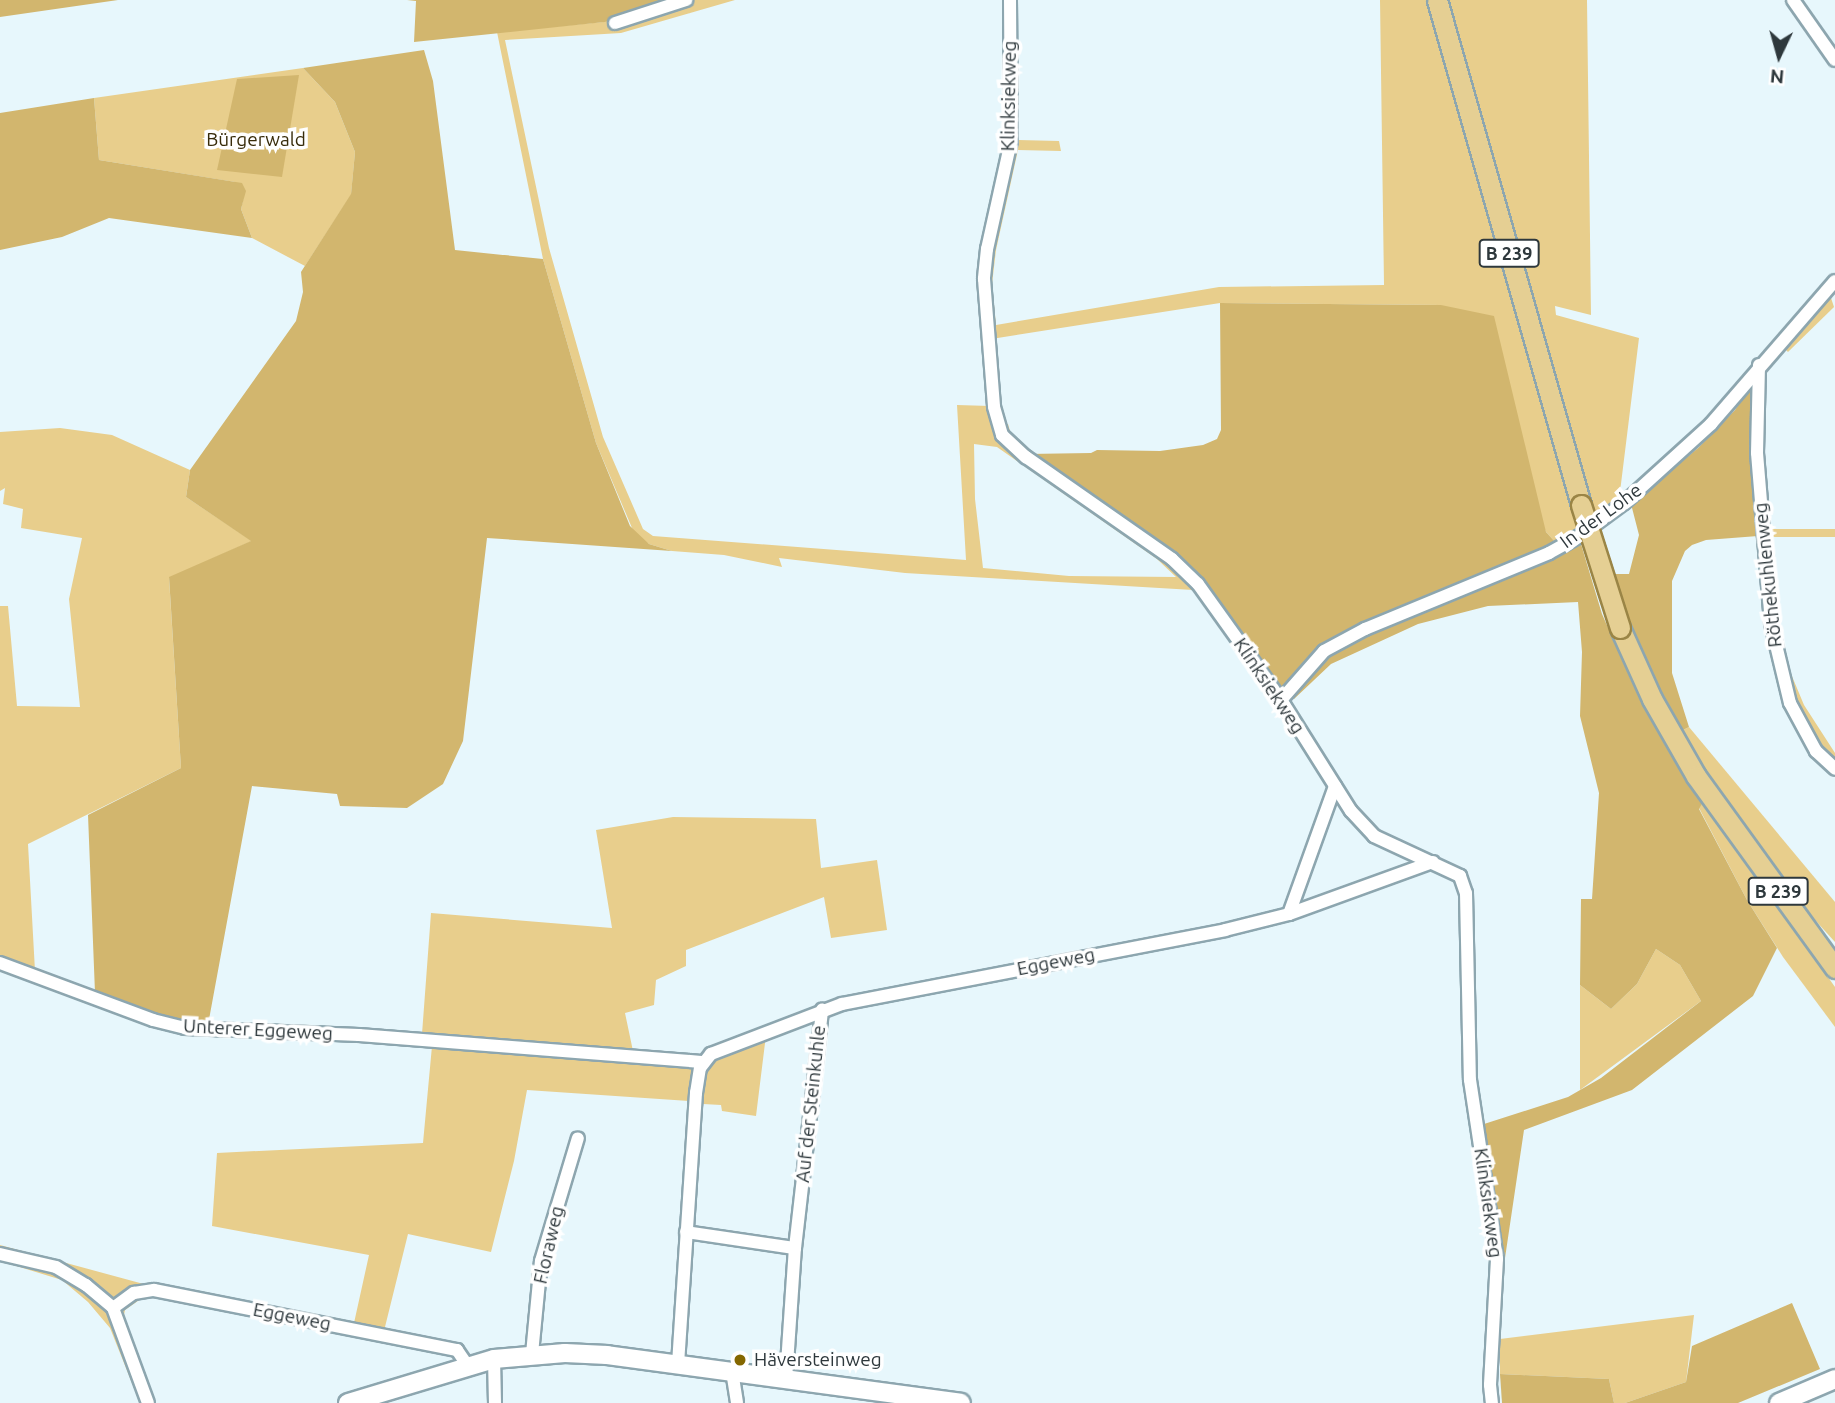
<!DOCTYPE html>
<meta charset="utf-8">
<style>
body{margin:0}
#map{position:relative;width:1835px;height:1403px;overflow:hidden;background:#e7f7fc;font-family:Ubuntu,sans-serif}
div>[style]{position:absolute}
.green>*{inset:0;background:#e8ce8c;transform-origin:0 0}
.forest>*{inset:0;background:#d2b66e}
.roads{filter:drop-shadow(2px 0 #8da6af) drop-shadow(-2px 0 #8da6af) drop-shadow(0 2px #8da6af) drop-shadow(0 -2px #8da6af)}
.street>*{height:12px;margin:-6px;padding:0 6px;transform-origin:6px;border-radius:6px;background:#fff}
.secondary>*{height:18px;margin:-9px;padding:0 9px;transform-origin:9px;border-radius:9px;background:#fff}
.primary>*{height:19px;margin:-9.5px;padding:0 9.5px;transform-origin:9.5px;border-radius:9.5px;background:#e5cf93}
.bridges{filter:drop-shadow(2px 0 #9a8546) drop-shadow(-2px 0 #9a8546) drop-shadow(0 2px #9a8546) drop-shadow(0 -2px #9a8546)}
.primary-bridge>*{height:19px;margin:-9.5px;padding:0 9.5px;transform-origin:9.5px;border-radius:9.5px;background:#e5cf93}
.dots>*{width:19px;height:19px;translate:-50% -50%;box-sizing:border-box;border:4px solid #fff;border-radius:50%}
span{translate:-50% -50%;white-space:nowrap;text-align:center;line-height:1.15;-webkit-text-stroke:7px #fff;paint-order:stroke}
.shield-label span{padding:2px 5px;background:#fff;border:2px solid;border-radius:5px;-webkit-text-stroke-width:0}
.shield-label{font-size:18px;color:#2e383c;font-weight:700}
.street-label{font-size:19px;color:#2e383c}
.park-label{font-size:19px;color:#382c0b}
.poi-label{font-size:19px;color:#2e383c}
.left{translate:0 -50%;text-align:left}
.north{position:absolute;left:1744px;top:21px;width:70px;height:70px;-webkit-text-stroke:5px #fff;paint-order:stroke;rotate:185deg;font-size:19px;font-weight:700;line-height:28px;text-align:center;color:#2e383c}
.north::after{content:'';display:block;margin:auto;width:24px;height:32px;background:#2e383c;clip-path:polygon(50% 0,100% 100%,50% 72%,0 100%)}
</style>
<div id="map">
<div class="green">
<i style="clip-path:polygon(evenodd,681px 0,735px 0,621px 33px,505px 40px,549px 248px,603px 437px,643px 529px,653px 536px,966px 560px,957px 405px,990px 406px,996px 425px,1008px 424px,1013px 441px,1210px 591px,905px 573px,779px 558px,782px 567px,724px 555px,672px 551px,649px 544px,635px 535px,596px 443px,543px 259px,497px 32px,614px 21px,681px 0,974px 444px,997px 447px,1157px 559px,1176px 577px,1069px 576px,983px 568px,975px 499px,974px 444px)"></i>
<i style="clip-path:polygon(1015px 0,1018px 140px,1059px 141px,1061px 151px,1018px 150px,996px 250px,992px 284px,996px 325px,1219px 287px,1384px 285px,1380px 0,1587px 0,1591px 315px,1555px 306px,1556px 315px,1639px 338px,1619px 500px,1556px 543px,1546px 532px,1441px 305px,1220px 303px,985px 340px,982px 278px,1009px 140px)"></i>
<i style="clip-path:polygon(303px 68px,335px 102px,355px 152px,351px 195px,305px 266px,252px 238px,241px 209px,245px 191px,235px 182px,99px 160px,94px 98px)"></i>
<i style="clip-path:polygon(1830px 295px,1834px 307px,1788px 352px,1784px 348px)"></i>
<i style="clip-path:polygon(60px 428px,112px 435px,190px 470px,186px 497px,252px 541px,169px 578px,181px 768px,28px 844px,35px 971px,185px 1024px,422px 1034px,431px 913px,612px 928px,596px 830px,673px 817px,816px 819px,821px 868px,877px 860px,887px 930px,831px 938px,824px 897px,686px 950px,686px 966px,656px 980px,654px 1005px,625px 1013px,633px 1051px,700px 1054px,689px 1101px,527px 1090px,514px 1161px,491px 1252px,408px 1234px,384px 1331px,354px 1323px,369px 1255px,212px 1226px,217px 1153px,423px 1143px,432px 1046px,360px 1039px,204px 1034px,0 968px,0 606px,8px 606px,17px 706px,80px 707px,69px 599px,82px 538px,21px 528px,23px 509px,3px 504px,5px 488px,0 491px,0 432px)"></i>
<i style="left:1835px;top:529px;width:8px;height:65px;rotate:90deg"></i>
<i style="clip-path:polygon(1789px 669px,1804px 705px,1835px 753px,1835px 760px,1822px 747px,1794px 701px,1785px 670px)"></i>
<i style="clip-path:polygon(1689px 727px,1835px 902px,1835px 942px,1805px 909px,1710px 782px,1679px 732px)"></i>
<i style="clip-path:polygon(1703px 802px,1835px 987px,1835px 1027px,1783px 957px,1747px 900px,1699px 808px)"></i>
<i style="clip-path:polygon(1656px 949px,1680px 965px,1701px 1001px,1580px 1090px,1580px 985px,1611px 1009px,1637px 984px)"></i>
<i style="clip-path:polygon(766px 1035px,756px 1116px,722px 1111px,721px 1105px,703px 1104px,702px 1077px,710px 1059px)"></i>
<i style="clip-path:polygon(0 1245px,151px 1286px,145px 1296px,125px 1310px,123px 1320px,149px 1389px,136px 1393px,110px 1328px,88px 1302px,62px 1280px,0 1261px)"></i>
<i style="clip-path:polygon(1694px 1315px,1686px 1382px,1625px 1403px,1614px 1403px,1609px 1379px,1500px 1374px,1500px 1339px)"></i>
</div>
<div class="forest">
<i style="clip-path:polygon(0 0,118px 0,0 17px)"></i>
<i style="clip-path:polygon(407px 0,676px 0,614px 21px,414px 42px,416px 1px)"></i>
<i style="clip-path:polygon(424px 50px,433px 81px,455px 250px,543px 259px,596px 443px,630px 526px,649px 544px,672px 551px,487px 538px,463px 741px,443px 784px,407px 808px,340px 806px,337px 794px,252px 786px,208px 1025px,185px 1024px,154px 1015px,95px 993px,88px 815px,181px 768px,169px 577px,251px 541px,186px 497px,190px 470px,296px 321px,303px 292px,301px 272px,351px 194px,355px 152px,335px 102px,303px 68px)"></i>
<i style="clip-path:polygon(299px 75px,282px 177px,217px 170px,237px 79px)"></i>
<i style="clip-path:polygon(94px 98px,99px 160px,242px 183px,246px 191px,241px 209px,252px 238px,109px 218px,62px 237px,0 250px,0 113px)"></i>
<i style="clip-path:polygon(1220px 303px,1441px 305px,1494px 316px,1546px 532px,1556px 543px,1559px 555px,1581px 544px,1602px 614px,1631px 680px,1703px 802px,1699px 809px,1747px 900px,1777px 948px,1753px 996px,1632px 1090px,1524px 1130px,1505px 1258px,1484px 1124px,1568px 1097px,1601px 1078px,1701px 1001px,1680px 965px,1656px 949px,1637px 984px,1611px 1009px,1580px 985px,1581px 899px,1592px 899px,1599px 793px,1580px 716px,1582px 652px,1578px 602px,1488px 606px,1418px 624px,1331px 664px,1294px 699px,1269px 675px,1210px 591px,1027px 454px,1091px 453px,1097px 450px,1160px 451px,1203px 445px,1217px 439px,1221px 430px)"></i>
<i style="clip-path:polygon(1753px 382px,1750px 452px,1758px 536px,1706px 540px,1692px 545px,1685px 551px,1672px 581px,1672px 673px,1689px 727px,1679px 732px,1641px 656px,1614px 574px,1629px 574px,1639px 535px,1631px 504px,1698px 448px,1735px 410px)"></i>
<i style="clip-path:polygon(1792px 1303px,1820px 1369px,1738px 1403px,1625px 1403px,1686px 1382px,1692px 1346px)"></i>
<i style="clip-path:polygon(1500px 1374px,1609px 1379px,1614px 1403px,1502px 1403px)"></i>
</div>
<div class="roads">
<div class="street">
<i style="left:1010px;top:0;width:141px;rotate:89.6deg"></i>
<i style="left:1011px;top:141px;width:111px;rotate:102.5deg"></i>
<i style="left:987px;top:249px;width:30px;rotate:96deg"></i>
<i style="left:984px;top:279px;width:128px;rotate:85.5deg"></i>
<i style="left:994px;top:407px;width:29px;rotate:74deg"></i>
<i style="left:1002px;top:435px;width:33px;rotate:43deg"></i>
<i style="left:1026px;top:457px;width:178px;rotate:34.9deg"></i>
<i style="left:1172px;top:559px;width:36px;rotate:44deg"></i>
<i style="left:1198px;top:584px;width:143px;rotate:54.4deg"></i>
<i style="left:1281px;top:700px;width:131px;rotate:57.8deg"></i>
<i style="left:1351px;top:811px;width:34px;rotate:47deg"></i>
<i style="left:1374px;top:836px;width:95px;rotate:24.9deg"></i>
<i style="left:1460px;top:876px;width:18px;rotate:71deg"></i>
<i style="left:1466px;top:893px;width:187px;rotate:88.8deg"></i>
<i style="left:1470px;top:1080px;width:181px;rotate:81.4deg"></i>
<i style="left:1497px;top:1259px;width:126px;rotate:93.2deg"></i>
<i style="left:1490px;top:1385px;width:18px;rotate:84deg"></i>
<i style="left:1793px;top:0;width:73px;rotate:55deg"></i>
<i style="left:615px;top:23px;width:75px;rotate:-17.9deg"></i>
<i style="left:1759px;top:365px;width:88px;rotate:91.3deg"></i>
<i style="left:1757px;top:453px;width:172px;rotate:85.3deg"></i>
<i style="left:1771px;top:624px;width:81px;rotate:76.5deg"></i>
<i style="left:1790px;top:703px;width:55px;rotate:61.6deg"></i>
<i style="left:1816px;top:751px;width:26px;rotate:43deg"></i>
<i style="left:1281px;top:700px;width:65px;rotate:-48.7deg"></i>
<i style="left:1324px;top:651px;width:47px;rotate:-28.2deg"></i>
<i style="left:1365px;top:629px;width:199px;rotate:-22.4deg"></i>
<i style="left:1549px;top:553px;width:33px;rotate:-29deg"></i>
<i style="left:1578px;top:537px;width:57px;rotate:-36.5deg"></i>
<i style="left:1624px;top:503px;width:118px;rotate:-42.2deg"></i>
<i style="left:1711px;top:424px;width:189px;rotate:-49.1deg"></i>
<i style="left:1289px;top:914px;width:136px;rotate:-70.2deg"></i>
<i style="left:0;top:963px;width:163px;rotate:20.4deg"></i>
<i style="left:153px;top:1020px;width:33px;rotate:14deg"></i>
<i style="left:185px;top:1028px;width:174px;rotate:2.3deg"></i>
<i style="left:359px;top:1035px;width:346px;rotate:4.5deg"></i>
<i style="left:686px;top:1232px;width:110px;rotate:8.4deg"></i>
<i style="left:0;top:1254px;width:57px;rotate:13.1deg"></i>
<i style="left:56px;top:1267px;width:35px;rotate:31deg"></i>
<i style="left:86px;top:1285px;width:35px;rotate:40deg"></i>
<i style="left:113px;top:1308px;width:101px;rotate:69.8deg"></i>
<i style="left:113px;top:1308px;width:26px;rotate:-36deg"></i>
<i style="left:134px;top:1293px;width:20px;rotate:-9deg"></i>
<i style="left:154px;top:1290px;width:309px;rotate:11.2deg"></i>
<i style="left:457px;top:1350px;width:18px;rotate:56deg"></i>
<i style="left:532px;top:1354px;width:93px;rotate:-84.5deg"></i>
<i style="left:541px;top:1261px;width:128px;rotate:-73.3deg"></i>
<i style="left:494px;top:1359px;width:44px;rotate:88.7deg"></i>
<i style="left:678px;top:1364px;width:272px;rotate:-86.2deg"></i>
<i style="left:696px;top:1093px;width:25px;rotate:-81deg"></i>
<i style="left:700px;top:1068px;width:18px;rotate:-52deg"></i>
<i style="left:711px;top:1054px;width:140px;rotate:-20.9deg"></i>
<i style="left:842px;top:1004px;width:390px;rotate:-10.9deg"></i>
<i style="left:1225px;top:930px;width:66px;rotate:-14deg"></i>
<i style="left:1289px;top:914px;width:153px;rotate:-19.9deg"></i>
<i style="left:732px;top:1371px;width:32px;rotate:81deg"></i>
<i style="left:786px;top:1379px;width:131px;rotate:-86.1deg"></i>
<i style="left:795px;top:1248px;width:240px;rotate:-83.5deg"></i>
</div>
<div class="secondary">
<i style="left:348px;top:1403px;width:152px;rotate:-16.8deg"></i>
<i style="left:494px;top:1359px;width:71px;rotate:-4.8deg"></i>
<i style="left:565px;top:1353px;width:42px;rotate:2.7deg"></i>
<i style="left:607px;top:1355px;width:357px;rotate:7.7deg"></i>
<i style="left:1779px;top:1403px;width:61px;rotate:-23.2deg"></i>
</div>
<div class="primary">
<i style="left:1437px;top:0;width:525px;rotate:74.08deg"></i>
<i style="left:1620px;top:628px;width:78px;rotate:65.7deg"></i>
<i style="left:1652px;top:699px;width:89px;rotate:60.3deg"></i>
<i style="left:1696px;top:776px;width:237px;rotate:54.1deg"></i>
</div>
</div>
<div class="bridges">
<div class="primary-bridge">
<i style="left:1581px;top:505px;width:129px;rotate:72.4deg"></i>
</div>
</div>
<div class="dots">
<i style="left:740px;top:1360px;background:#846700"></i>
</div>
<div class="shield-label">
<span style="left:1509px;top:253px">B 239</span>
<span style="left:1778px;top:891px">B 239</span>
</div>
<div class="street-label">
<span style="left:1009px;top:96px;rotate:-89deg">Klinksiekweg</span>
<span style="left:1601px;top:516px;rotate:-36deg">In der Lohe</span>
<span style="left:1768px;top:575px;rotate:-96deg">Röthekuhlenweg</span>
<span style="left:1269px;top:686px;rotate:56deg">Klinksiekweg</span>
<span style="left:1056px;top:962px;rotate:-11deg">Eggeweg</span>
<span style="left:258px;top:1030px;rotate:3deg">Unterer Eggeweg</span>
<span style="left:811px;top:1104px;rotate:-84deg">Auf der Steinkuhle</span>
<span style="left:1488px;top:1203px;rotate:82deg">Klinksiekweg</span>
<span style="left:549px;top:1245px;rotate:-77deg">Floraweg</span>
<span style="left:292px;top:1317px;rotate:11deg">Eggeweg</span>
</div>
<div class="park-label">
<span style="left:256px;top:140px">Bürgerwald</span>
</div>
<div class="poi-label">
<span class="left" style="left:754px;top:1360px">Häversteinweg</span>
</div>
<div class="north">N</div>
</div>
